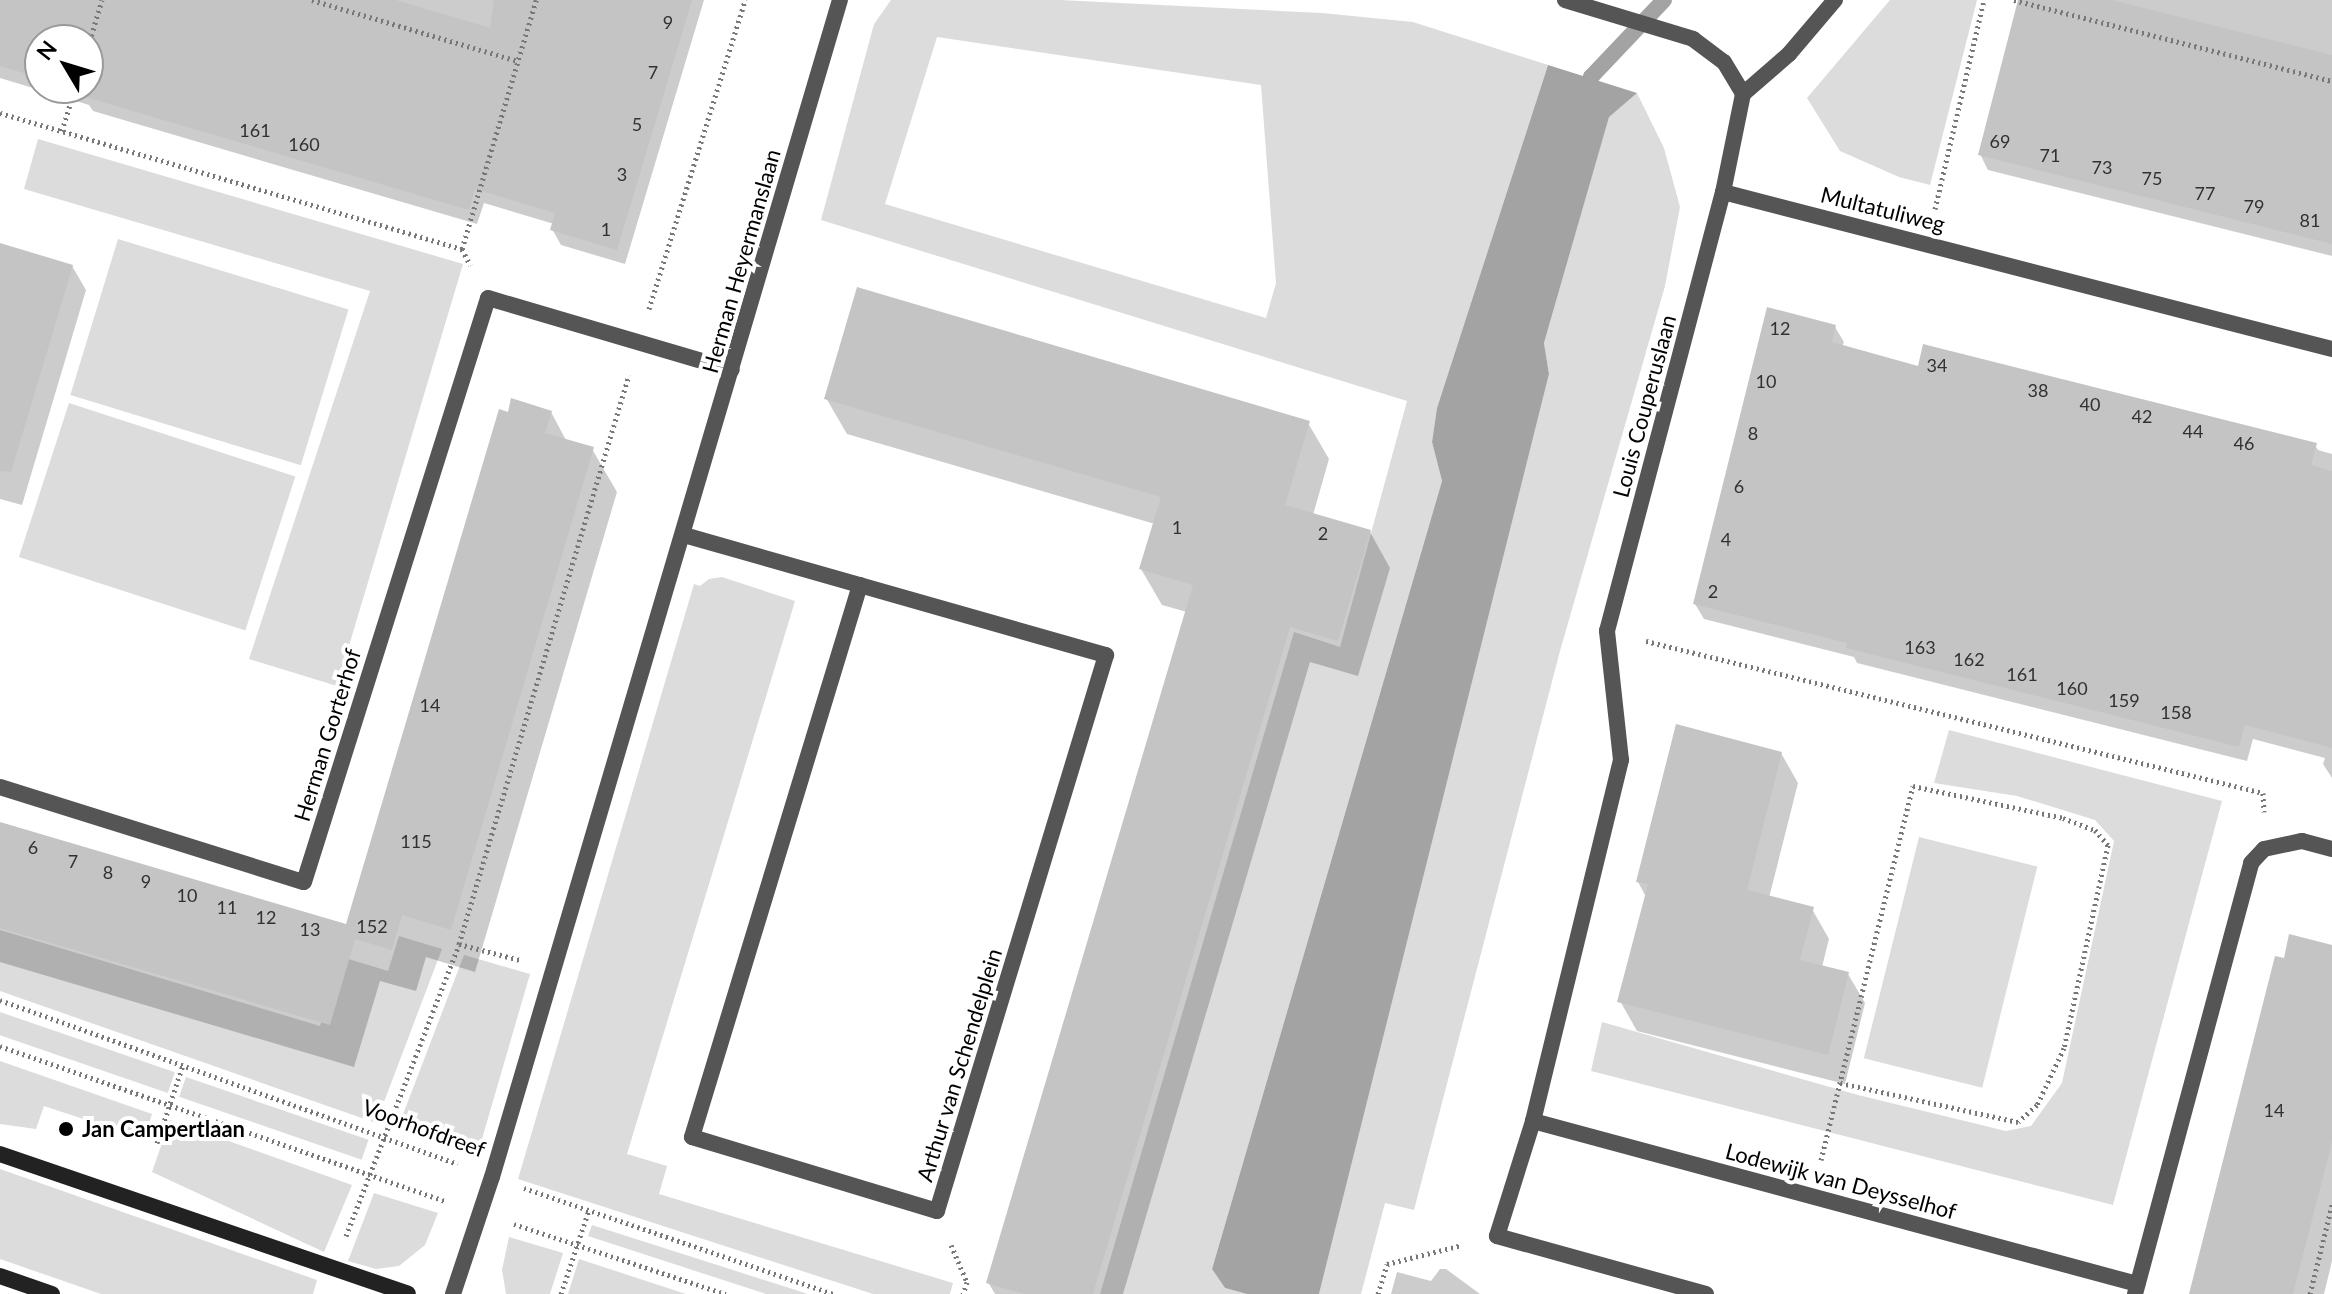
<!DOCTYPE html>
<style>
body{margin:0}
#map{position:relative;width:2332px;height:1294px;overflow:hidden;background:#fff;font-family:Lato,sans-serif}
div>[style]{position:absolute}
.green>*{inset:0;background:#dcdcdc;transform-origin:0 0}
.water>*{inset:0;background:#a3a3a3}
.shadow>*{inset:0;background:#0003}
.stream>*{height:16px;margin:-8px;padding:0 8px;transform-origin:8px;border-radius:8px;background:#a3a3a3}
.building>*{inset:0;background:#c4c4c4}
.path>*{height:5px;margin-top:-2.5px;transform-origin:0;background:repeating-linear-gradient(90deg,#777 0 2px,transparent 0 6px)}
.lane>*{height:16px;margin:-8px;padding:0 8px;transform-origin:8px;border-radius:8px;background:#555}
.street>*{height:16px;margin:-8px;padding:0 8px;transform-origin:8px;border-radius:8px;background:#555}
.secondary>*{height:16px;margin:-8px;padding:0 8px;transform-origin:8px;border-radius:8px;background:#222}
.dots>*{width:22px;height:22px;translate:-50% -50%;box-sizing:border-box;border:4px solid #fff;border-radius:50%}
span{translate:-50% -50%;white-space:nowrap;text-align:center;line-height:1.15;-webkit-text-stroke:8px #fff;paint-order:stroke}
.number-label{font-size:18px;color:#313131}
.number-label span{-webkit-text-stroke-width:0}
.street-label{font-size:22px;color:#000}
.poi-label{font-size:22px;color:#000;font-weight:700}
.left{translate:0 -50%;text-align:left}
.north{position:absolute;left:24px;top:24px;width:80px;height:80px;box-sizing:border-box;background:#fff;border:2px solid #999;border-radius:50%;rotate:308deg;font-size:22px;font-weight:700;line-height:32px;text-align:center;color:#000}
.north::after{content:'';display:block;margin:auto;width:28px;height:36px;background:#000;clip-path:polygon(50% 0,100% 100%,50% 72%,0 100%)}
</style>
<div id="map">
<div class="green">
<i style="clip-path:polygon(evenodd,891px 0,1060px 0,1322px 13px,1413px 22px,1548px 65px,1437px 408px,1432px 442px,1442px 481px,1212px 1269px,1225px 1288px,1247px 1294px,1100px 1294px,1294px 632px,1340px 647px,1407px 401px,821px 220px,874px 24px,891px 0,937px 37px,1261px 85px,1276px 283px,1266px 318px,885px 204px,937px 37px)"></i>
<i style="clip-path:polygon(1890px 0,1977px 0,1930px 185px,1899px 177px,1840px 151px,1807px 98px)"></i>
<i style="clip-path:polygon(1637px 93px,1664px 148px,1680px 207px,1665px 286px,1560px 651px,1414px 1210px,1385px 1203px,1361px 1294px,1319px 1294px,1549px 374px,1544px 343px,1609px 116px)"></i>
<i style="clip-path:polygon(38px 139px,463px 264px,337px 686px,249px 659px,370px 291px,24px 189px)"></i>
<i style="left:118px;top:239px;width:241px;height:163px;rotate:17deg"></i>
<i style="left:69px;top:403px;width:238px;height:162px;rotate:18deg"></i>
<i style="clip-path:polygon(722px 577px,795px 601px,627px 1154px,667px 1166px,659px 1194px,953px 1283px,950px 1294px,873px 1294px,518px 1179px,694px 584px,700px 586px,709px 579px)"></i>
<i style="clip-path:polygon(1949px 730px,2222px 801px,2113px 1205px,1591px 1071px,1602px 1022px,1858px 1095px,2006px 1131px,2031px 1126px,2062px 1083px,2114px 841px,2095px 820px,2017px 796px,1934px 783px)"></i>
<i style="left:1919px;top:837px;width:122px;height:228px;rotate:14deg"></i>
<i style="clip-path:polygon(0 930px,320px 1026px,342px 957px,388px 971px,399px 936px,442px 949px,376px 1123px,0 991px)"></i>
<i style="clip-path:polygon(464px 955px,530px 974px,477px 1156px,397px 1130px)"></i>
<i style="left:0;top:1012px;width:185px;height:22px;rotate:19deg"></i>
<i style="clip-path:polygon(0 1061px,152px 1114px,144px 1139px,44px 1106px,36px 1129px,0 1124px)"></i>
<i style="left:186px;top:1077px;width:193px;height:21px;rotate:19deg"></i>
<i style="clip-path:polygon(170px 1120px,352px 1185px,324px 1252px,152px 1172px)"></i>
<i style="clip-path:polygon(0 1169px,317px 1280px,313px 1294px,101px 1294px,0 1259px)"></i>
<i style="clip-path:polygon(374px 1193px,438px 1213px,425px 1245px,399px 1266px,376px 1269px,348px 1261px)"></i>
<i style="clip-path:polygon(592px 1225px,808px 1294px,766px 1294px,588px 1236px)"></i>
<i style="clip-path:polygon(509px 1237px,563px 1253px,550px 1294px,506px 1294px,502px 1270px)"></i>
<i style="clip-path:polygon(579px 1259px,686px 1294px,568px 1294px)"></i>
</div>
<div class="water">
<i style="clip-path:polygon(1548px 65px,1637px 93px,1609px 117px,1544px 343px,1549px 374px,1319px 1294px,1247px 1294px,1225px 1288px,1212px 1269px,1442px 481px,1432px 442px,1437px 408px)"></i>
</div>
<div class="shadow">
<i style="clip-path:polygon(evenodd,0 0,704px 0,625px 264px,561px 245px,552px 229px,554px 224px,484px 203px,477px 224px,93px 111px,89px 105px,0 78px,0 0,40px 40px,88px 40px,88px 88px,40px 88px,40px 40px)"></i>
<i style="clip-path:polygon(2038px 0,2332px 0,2332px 256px,1988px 170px,1980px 154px)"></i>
<i style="clip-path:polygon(0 245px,72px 266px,86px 290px,22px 505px,0 499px)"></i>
<i style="clip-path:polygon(1835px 327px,1844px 342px,1842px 347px,1919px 368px,2315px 445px,2318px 450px,2332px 454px,2332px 778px,2323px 764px,2325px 758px,2253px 739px,2247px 761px,1857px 663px,1854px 657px,1704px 619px,1695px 604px)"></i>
<i style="clip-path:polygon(826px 398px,1308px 423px,1329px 459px,1313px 515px,1370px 532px,1390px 568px,1358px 676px,1310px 662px,1123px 1294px,995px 1294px,988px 1282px,1187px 612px,1162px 605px,1141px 569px,1155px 524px,847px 434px)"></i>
<i style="clip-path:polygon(551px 412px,567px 442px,592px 449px,617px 492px,475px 972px,426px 957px,416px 991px,380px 981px,354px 1067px,0 962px,0 824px,348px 927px,509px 414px)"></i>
<i style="clip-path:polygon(1781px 753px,1798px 783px,1769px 898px,1812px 909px,1829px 939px,1822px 967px,1848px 974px,1865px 1003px,1845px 1084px,1637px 1031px,1620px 1001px,1646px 897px,1638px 882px)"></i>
<i style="clip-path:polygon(2332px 953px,2332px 1261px,2324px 1294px,2191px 1294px,2285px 960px)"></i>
<i style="clip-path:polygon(1440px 1269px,1446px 1269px,1480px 1294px,1391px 1294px,1397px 1272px,1431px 1281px)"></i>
</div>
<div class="stream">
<i style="left:1585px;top:98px;width:22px;rotate:-74deg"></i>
<i style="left:1591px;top:77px;width:106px;rotate:-46.5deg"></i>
</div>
<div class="building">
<i style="clip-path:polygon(0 0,396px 0,490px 28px,494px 0,692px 0,617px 250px,550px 230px,555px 213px,475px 189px,469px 210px,82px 96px,83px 91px,72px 88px,88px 88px,88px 40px,40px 40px,40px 78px,0 66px)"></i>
<i style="clip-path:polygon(2018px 0,2112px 0,2332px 55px,2332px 244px,1978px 155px)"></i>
<i style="clip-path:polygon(0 243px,73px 265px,11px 472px,0 471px)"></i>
<i style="clip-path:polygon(857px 287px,1310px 421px,1285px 505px,1371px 530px,1338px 641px,1290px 627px,1093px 1294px,1024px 1294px,986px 1283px,1193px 585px,1139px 569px,1161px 497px,824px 399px)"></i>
<i style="clip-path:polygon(1767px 307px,1836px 325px,1832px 342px,1918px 366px,1923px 344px,2317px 443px,2311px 465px,2332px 471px,2332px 748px,2245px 725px,2239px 747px,1846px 648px,1847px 643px,1693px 604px)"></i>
<i style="clip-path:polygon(511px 398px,552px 411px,545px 433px,594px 447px,451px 930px,402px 915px,392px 950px,355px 939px,330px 1025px,0 928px,0 822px,346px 924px,499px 409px,508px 412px)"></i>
<i style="clip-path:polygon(1676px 724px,1782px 752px,1747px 890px,1814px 907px,1800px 960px,1849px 972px,1828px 1055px,1617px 1002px,1648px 884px,1636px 882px)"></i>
<i style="clip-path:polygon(2289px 934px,2332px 945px,2332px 1142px,2293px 1294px,2189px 1294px,2275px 956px,2284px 958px)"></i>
</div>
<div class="path">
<i style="left:312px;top:0;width:215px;rotate:16.5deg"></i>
<i style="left:2014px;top:0;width:328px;rotate:14.3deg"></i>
<i style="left:88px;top:47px;width:49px;rotate:-73.4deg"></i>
<i style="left:0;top:113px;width:482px;rotate:16.4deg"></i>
<i style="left:462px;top:249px;width:18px;rotate:63deg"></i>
<i style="left:62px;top:131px;width:45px;rotate:-73.2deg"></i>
<i style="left:1935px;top:209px;width:215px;rotate:-76.8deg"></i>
<i style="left:462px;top:249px;width:260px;rotate:-73.4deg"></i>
<i style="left:649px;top:309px;width:324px;rotate:-72.7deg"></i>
<i style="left:1646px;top:641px;width:635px;rotate:13.84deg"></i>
<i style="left:2263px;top:793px;width:19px;rotate:87deg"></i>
<i style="left:459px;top:944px;width:63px;rotate:14.7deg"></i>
<i style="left:0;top:1000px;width:486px;rotate:19.7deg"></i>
<i style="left:0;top:1046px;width:473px;rotate:19.2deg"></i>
<i style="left:157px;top:1143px;width:82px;rotate:-71.6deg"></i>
<i style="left:1821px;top:1160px;width:385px;rotate:-76.2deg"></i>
<i style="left:1913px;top:786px;width:153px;rotate:12deg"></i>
<i style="left:2063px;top:818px;width:34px;rotate:21deg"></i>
<i style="left:2095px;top:830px;width:20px;rotate:49deg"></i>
<i style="left:2108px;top:845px;width:208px;rotate:102.2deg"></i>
<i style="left:2064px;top:1048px;width:63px;rotate:115.3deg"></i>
<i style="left:2037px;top:1105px;width:25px;rotate:138deg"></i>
<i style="left:2018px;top:1122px;width:182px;rotate:-167.6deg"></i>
<i style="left:524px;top:1188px;width:328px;rotate:18.9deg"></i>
<i style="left:514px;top:1224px;width:223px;rotate:18.3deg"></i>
<i style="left:346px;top:1236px;width:313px;rotate:-68.8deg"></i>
<i style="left:459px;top:944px;width:594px;rotate:-73.37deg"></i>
<i style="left:951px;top:1245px;width:40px;rotate:66.6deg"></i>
<i style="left:967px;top:1282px;width:13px;rotate:108deg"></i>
<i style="left:561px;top:1294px;width:89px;rotate:-71.6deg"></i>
<i style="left:1378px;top:1294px;width:31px;rotate:-73deg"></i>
<i style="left:1387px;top:1264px;width:77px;rotate:-14.2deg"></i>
<i style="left:2310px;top:1294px;width:92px;rotate:-76.1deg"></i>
</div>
<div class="lane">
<i style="left:860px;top:585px;width:577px;rotate:106.93deg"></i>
<i style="left:692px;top:1137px;width:256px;rotate:16.8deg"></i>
<i style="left:937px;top:1211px;width:581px;rotate:-73.09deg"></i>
<i style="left:1533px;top:1121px;width:626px;rotate:15.1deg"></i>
</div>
<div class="street">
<i style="left:1565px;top:0;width:134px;rotate:16.9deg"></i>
<i style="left:1693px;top:39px;width:39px;rotate:37deg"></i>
<i style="left:1724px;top:62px;width:37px;rotate:59deg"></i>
<i style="left:1743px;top:94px;width:100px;rotate:101.5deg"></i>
<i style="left:1723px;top:192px;width:629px;rotate:14.46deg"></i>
<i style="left:1743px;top:94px;width:61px;rotate:-41deg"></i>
<i style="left:1789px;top:54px;width:71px;rotate:-49.6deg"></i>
<i style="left:684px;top:535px;width:439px;rotate:15.9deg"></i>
<i style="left:0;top:787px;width:318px;rotate:17.4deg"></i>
<i style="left:304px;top:882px;width:612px;rotate:-72.51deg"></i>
<i style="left:488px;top:298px;width:254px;rotate:16.4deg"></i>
<i style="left:453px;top:1294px;width:123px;rotate:-71.6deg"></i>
<i style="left:492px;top:1177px;width:1227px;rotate:-73.53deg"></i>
<i style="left:1706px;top:1294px;width:217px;rotate:-164.5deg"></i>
<i style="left:1497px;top:1236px;width:121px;rotate:-72.6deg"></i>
<i style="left:1533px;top:1121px;width:372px;rotate:-76.3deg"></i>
<i style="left:1621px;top:760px;width:130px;rotate:-96.2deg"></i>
<i style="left:1607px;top:631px;width:454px;rotate:-75.2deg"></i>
<i style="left:2135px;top:1294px;width:446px;rotate:-74.9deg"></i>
<i style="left:2251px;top:863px;width:19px;rotate:-47deg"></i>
<i style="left:2264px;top:849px;width:39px;rotate:-12deg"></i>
<i style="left:2302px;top:841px;width:31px;rotate:15deg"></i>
</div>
<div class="secondary">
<i style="left:0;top:1154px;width:431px;rotate:18.9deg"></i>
<i style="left:0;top:1276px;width:55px;rotate:19.1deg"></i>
</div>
<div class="dots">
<i style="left:66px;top:1129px;background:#000"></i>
</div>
<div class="number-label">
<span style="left:668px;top:22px">9</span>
<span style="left:653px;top:72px">7</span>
<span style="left:637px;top:124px">5</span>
<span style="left:255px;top:130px">161</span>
<span style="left:2000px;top:141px">69</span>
<span style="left:304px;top:144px">160</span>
<span style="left:2050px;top:155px">71</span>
<span style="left:2102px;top:167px">73</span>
<span style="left:622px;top:174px">3</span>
<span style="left:2152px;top:178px">75</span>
<span style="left:2205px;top:193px">77</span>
<span style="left:2254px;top:206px">79</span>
<span style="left:2310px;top:220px">81</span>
<span style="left:606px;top:229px">1</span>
<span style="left:1780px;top:328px">12</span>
<span style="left:1937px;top:365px">34</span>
<span style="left:1766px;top:381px">10</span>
<span style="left:2038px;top:390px">38</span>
<span style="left:2090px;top:404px">40</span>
<span style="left:2142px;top:416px">42</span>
<span style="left:2193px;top:431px">44</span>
<span style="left:1753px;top:433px">8</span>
<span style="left:2244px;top:443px">46</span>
<span style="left:1739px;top:486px">6</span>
<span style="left:1177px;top:527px">1</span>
<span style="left:1323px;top:533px">2</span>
<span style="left:1726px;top:539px">4</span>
<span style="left:1713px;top:591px">2</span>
<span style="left:1920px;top:647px">163</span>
<span style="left:1969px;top:659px">162</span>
<span style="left:2022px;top:674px">161</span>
<span style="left:2072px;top:688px">160</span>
<span style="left:2124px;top:700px">159</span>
<span style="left:430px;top:705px">14</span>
<span style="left:2176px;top:712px">158</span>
<span style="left:416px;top:841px">115</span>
<span style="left:33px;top:847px">6</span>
<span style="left:73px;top:861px">7</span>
<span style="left:108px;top:872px">8</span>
<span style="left:146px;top:881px">9</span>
<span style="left:187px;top:895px">10</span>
<span style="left:227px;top:907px">11</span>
<span style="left:266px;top:917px">12</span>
<span style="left:372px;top:926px">152</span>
<span style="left:310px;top:929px">13</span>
<span style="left:2274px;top:1110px">14</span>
</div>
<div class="street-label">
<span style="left:1883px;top:209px;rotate:14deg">Multatuliweg</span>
<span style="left:741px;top:261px;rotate:-74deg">Herman Heyermanslaan</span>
<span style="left:1644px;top:406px;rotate:-75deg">Louis Couperuslaan</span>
<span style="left:327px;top:735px;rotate:-73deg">Herman Gorterhof</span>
<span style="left:959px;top:1065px;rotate:-73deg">Arthur van Schendelplein</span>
<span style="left:424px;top:1128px;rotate:20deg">Voorhofdreef</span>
<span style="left:1841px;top:1181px;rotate:15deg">Lodewijk van Deysselhof</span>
</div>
<div class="poi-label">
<span class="left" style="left:82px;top:1129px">Jan Campertlaan</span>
</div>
<div class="north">N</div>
</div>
